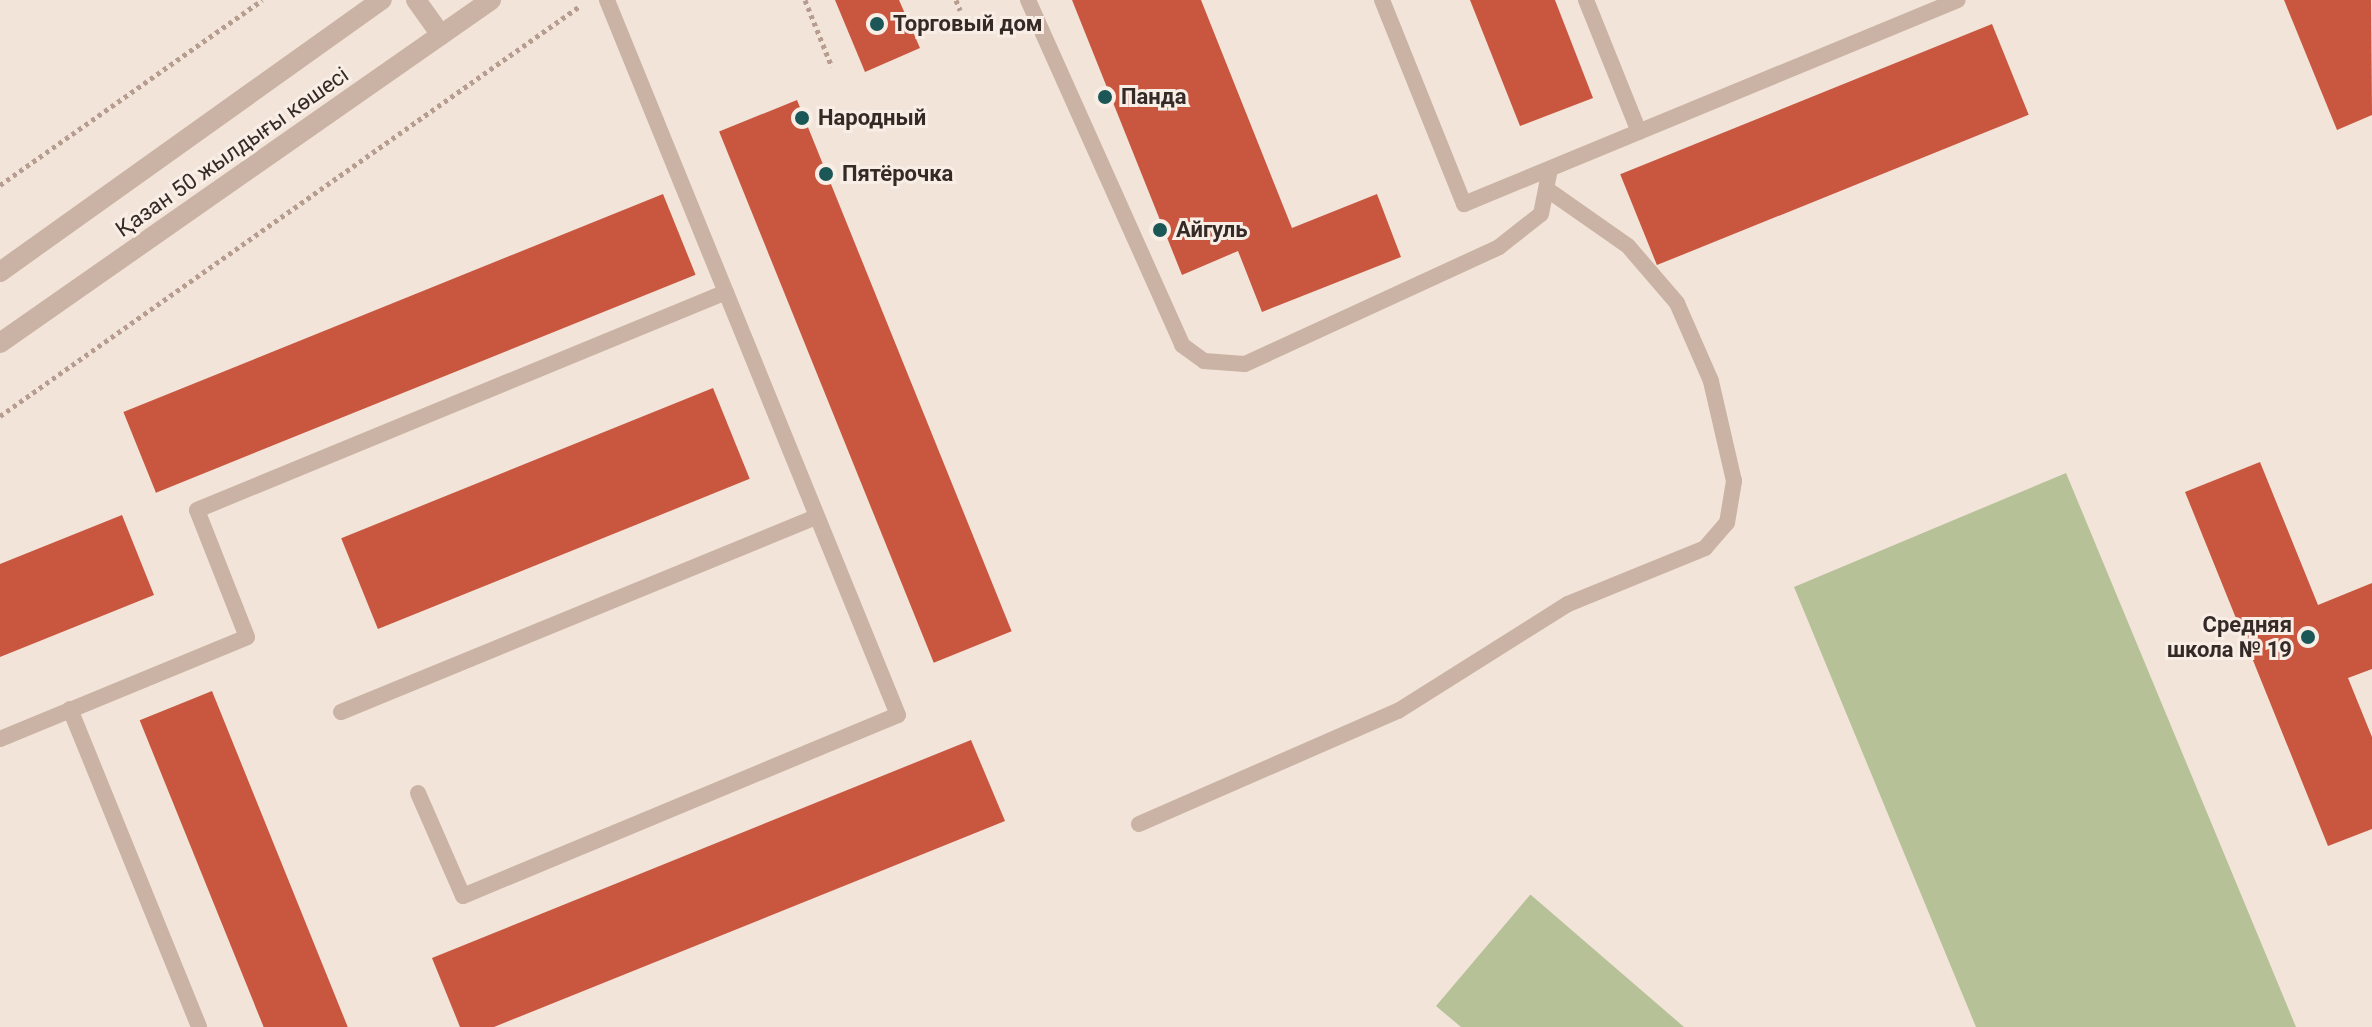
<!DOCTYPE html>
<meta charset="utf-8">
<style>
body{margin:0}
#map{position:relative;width:2372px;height:1027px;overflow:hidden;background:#f2e4d9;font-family:Roboto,sans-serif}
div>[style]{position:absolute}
.green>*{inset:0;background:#b6c198}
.building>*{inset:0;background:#c95740;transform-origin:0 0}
.path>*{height:5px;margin-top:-2.5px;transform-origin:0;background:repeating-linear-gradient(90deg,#b69d8f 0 4px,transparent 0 8px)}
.service>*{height:16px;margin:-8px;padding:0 8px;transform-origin:8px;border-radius:8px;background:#cab3a4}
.tertiary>*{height:20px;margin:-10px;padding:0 10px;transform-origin:10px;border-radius:10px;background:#cab3a4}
.dots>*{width:22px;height:22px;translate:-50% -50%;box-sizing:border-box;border:4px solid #f9eee5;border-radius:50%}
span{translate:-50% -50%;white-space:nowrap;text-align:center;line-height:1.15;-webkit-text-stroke:6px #f9eee5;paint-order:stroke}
.poi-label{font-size:22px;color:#352a26;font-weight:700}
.left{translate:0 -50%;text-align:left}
.right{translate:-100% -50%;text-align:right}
.street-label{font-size:22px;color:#352a26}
</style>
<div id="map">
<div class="green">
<i style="clip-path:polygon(2066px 473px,2296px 1027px,1976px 1027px,1794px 587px)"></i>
<i style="clip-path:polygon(1530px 895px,1531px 895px,1684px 1027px,1461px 1027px,1436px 1006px)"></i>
</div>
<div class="building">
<i style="clip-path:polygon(835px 0,899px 0,920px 48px,865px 72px)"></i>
<i style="clip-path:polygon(1072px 0,1201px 0,1292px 228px,1377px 194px,1401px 257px,1262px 312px,1238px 251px,1182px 275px)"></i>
<i style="clip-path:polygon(1470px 0,1555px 0,1593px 98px,1520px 126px)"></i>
<i style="clip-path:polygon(2284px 0,2371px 0,2372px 115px,2337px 130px)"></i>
<i style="left:1992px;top:24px;width:98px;height:401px;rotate:68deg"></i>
<i style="left:797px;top:100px;width:573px;height:84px;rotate:68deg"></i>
<i style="left:663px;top:194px;width:87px;height:582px;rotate:68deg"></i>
<i style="left:713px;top:388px;width:98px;height:401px;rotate:68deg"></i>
<i style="clip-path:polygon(2260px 462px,2318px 605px,2372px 583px,2372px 669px,2348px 678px,2372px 737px,2372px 829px,2328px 846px,2185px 492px)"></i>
<i style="clip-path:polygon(122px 515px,154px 595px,0 657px,0 564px)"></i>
<i style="left:212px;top:691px;width:364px;height:78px;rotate:68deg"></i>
<i style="clip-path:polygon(971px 740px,1005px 821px,494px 1027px,460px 1027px,432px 958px)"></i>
</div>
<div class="path">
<i style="left:805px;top:0;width:72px;rotate:68.1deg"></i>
<i style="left:956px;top:0;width:11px;rotate:68deg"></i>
<i style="left:0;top:185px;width:321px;rotate:-35.2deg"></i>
<i style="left:0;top:416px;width:710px;rotate:-35.26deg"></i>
</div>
<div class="service">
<i style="left:1028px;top:0;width:378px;rotate:65.9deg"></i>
<i style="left:1182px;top:345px;width:27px;rotate:36deg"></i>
<i style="left:1204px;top:361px;width:41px;rotate:4.2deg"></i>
<i style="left:1245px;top:364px;width:280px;rotate:-24.7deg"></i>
<i style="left:1499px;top:247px;width:53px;rotate:-38.2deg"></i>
<i style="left:1541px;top:214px;width:46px;rotate:-78.7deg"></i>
<i style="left:1382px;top:0;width:220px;rotate:68.1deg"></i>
<i style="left:1464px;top:204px;width:534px;rotate:-22.44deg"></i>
<i style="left:1586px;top:0;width:142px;rotate:68.1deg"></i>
<i style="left:70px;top:709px;width:343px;rotate:67.9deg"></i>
<i style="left:341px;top:712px;width:513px;rotate:-22.32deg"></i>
<i style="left:0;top:739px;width:267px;rotate:-22.4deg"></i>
<i style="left:247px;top:637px;width:136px;rotate:-111.5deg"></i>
<i style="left:197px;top:510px;width:572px;rotate:-22.4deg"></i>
<i style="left:418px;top:793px;width:112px;rotate:66.4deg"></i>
<i style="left:463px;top:896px;width:471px;rotate:-22.6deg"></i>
<i style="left:898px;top:715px;width:772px;rotate:-112.15deg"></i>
<i style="left:1139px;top:824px;width:283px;rotate:-23.6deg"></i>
<i style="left:1398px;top:711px;width:201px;rotate:-32.2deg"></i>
<i style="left:1568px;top:604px;width:148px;rotate:-22.2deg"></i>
<i style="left:1705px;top:548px;width:33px;rotate:-49deg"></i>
<i style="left:1727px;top:523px;width:43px;rotate:-80.5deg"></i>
<i style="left:1734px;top:481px;width:103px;rotate:-103deg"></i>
<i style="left:1711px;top:381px;width:85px;rotate:-113.6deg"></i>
<i style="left:1677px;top:303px;width:75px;rotate:-130.7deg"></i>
<i style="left:1628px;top:246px;width:94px;rotate:-145deg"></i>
</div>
<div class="tertiary">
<i style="left:416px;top:0;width:43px;rotate:54.5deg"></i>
<i style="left:0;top:272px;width:469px;rotate:-35.5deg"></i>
<i style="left:0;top:343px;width:599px;rotate:-34.94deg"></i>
</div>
<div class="dots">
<i style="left:877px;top:24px;background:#1b5757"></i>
<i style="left:1105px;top:97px;background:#1b5757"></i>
<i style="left:802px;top:118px;background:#1b5757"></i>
<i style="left:826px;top:174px;background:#1b5757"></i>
<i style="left:1160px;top:230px;background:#1b5757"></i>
<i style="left:2308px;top:637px;background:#1b5757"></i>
</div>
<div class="poi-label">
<span class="left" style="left:893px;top:24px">Торговый дом</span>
<span class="left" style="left:1121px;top:97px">Панда</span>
<span class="left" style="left:818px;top:118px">Народный</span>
<span class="left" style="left:842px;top:174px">Пятёрочка</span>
<span class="left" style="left:1176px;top:230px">Айгуль</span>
<span class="right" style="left:2292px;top:637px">Средняя<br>школа № 19</span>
</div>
<div class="street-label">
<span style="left:232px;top:152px;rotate:-35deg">Қазан 50 жылдығы көшесі</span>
</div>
</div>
